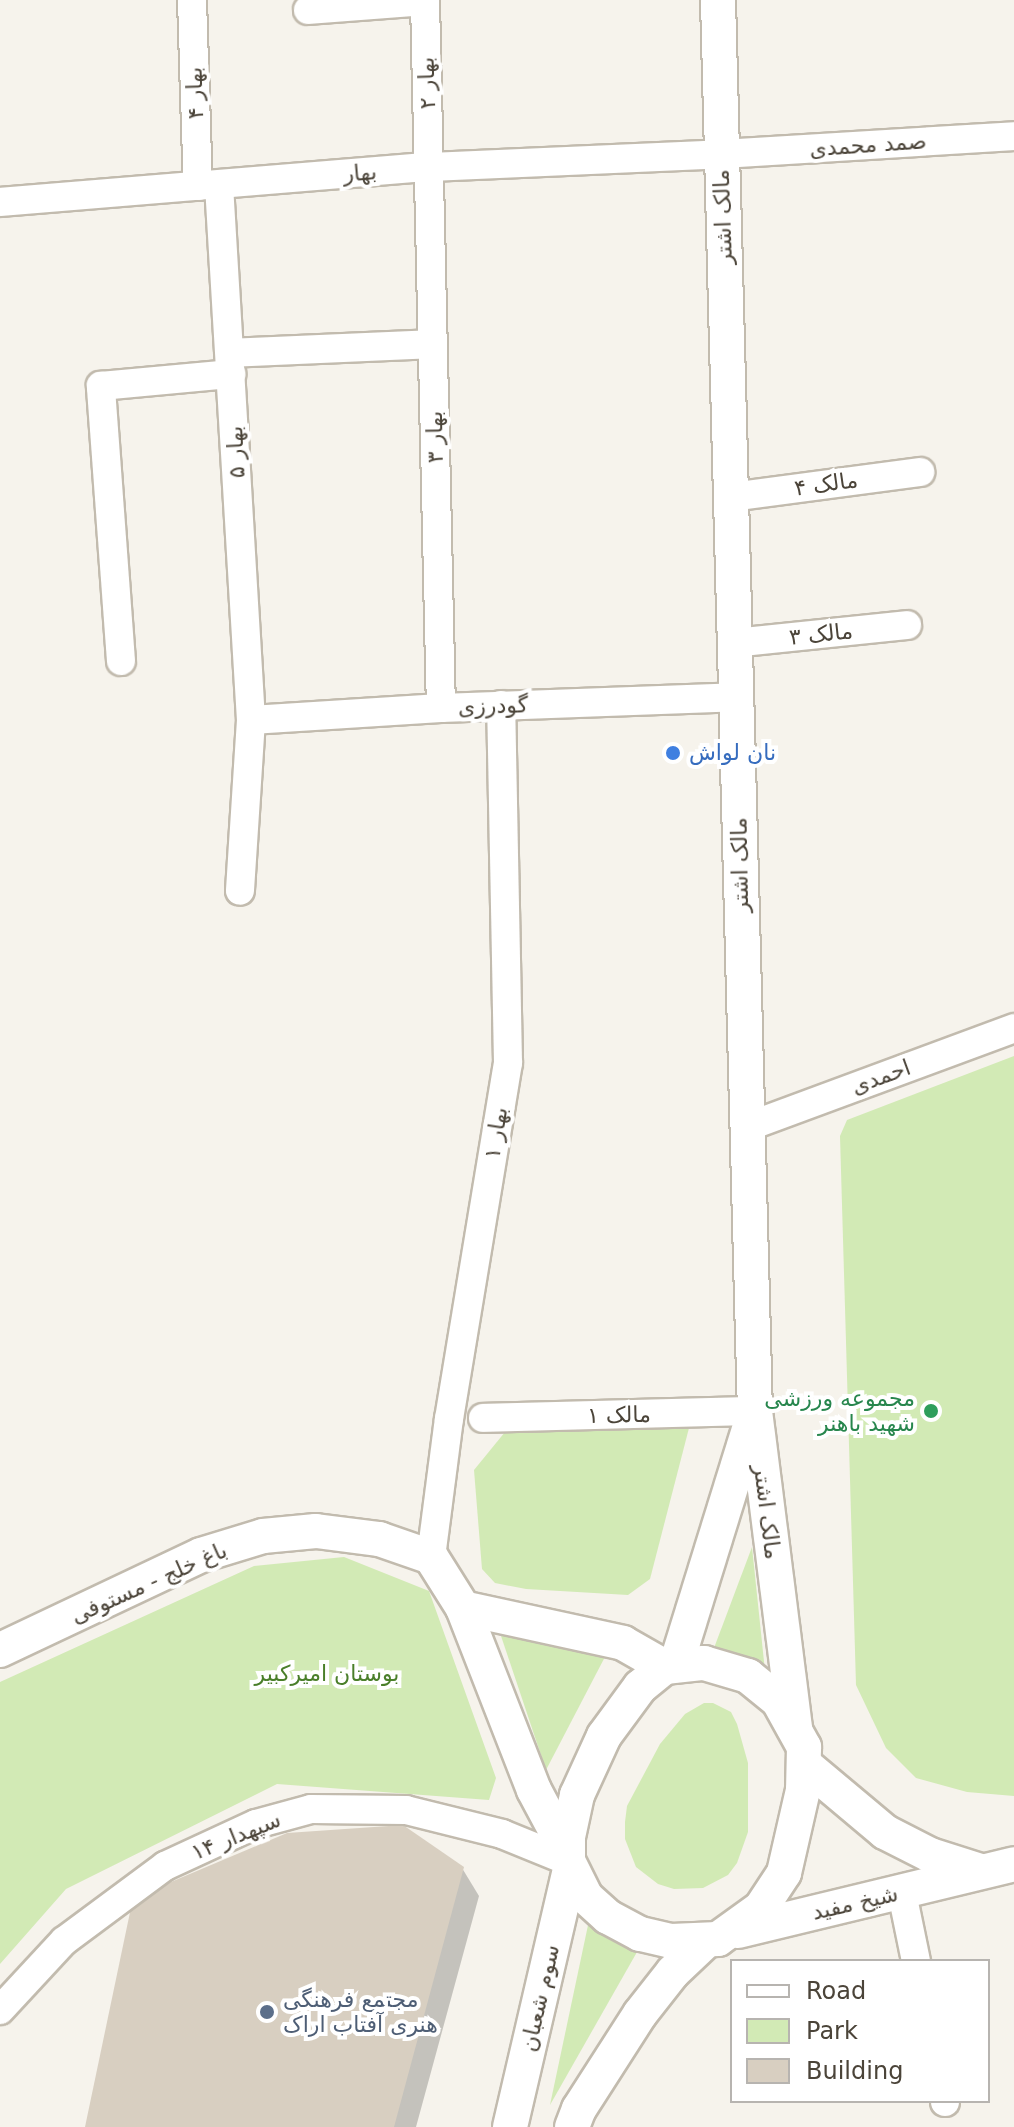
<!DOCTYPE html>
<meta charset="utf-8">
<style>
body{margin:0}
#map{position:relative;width:1014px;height:2127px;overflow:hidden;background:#f6f3ec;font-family:"DejaVu Sans",Vazirmatn,sans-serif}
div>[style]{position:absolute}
.green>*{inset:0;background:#d2eab5}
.shadow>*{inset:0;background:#0003}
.building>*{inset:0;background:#d8cfc1}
.roads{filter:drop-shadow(2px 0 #c2bbae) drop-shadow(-2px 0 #c2bbae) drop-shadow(0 2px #c2bbae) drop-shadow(0 -2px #c2bbae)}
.minor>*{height:28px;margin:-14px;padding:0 14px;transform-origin:14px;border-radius:14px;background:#fff}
.tertiary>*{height:34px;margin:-17px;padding:0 17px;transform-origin:17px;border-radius:17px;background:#fff}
.dots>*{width:22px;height:22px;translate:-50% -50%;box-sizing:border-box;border:4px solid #fff;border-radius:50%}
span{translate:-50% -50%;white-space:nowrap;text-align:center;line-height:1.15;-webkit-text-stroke:8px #fff;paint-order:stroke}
.street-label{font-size:22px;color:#4b4439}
.shop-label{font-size:22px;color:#366cbe}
.left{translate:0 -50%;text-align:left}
.leisure-label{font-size:22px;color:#27864d}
.right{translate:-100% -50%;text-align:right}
.park-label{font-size:22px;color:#4a7f2a}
.service-label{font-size:22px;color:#4e5e75}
.legend{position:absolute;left:730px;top:1959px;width:260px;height:144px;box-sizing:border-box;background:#fff;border:2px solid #b7b4b0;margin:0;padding:10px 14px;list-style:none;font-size:24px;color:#4b4439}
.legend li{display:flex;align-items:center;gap:16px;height:40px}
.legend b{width:40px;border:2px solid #b7b4b0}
</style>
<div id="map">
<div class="green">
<i style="clip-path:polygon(1014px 1056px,1014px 1796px,967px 1792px,916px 1778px,886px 1748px,856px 1685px,840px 1136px,847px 1120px)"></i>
<i style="clip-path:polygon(689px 1428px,650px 1579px,628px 1595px,526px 1589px,495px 1583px,482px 1569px,474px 1470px,505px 1432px)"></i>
<i style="clip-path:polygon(752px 1547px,765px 1671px,711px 1656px)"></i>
<i style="clip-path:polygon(344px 1557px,429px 1591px,496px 1778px,489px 1800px,277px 1784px,66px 1889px,0 1964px,0 1682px,254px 1566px)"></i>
<i style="clip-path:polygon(500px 1633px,607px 1653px,546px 1770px)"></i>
<i style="clip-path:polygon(704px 1703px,713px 1703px,731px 1712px,737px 1724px,748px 1763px,748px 1832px,737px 1863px,728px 1875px,703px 1888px,674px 1889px,658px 1884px,636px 1867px,625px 1839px,625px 1822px,627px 1806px,660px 1744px,685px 1714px)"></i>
<i style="clip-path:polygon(591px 1911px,641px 1945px,550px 2105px)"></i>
</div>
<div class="shadow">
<i style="clip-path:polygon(462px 1868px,479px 1896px,416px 2127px,87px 2127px)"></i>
</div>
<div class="building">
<i style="clip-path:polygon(403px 1825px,464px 1867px,394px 2127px,85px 2127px,133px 1898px,287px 1833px)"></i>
</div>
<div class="roads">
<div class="minor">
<i style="left:192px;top:0;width:186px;rotate:88.2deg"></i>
<i style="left:425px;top:0;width:708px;rotate:88.71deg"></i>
<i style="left:308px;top:10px;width:117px;rotate:-4.4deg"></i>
<i style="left:219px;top:185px;width:536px;rotate:86.58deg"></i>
<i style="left:251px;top:720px;width:171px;rotate:93.7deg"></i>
<i style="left:0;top:202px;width:431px;rotate:-4.7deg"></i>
<i style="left:430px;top:167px;width:292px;rotate:-2.5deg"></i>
<i style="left:722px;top:154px;width:293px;rotate:-3.5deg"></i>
<i style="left:230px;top:353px;width:203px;rotate:-2.5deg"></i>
<i style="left:731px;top:497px;width:191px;rotate:-7.5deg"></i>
<i style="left:734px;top:643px;width:174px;rotate:-5.9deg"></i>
<i style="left:121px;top:661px;width:276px;rotate:-94.2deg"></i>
<i style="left:101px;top:386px;width:131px;rotate:-5.3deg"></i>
<i style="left:251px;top:720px;width:190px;rotate:-3.6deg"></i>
<i style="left:441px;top:708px;width:295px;rotate:-2.1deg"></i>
<i style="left:747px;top:1127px;width:285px;rotate:-20.3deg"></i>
<i style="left:483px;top:1418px;width:272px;rotate:-1.5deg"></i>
<i style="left:431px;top:1557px;width:139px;rotate:-82.6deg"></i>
<i style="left:449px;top:1419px;width:361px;rotate:-80.6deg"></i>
<i style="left:508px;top:1063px;width:358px;rotate:-91.1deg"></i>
<i style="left:902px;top:1893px;width:69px;rotate:78.4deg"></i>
<i style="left:0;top:2010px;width:94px;rotate:-47.2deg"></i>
<i style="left:64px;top:1941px;width:126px;rotate:-36.6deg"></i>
<i style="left:165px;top:1866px;width:100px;rotate:-24.8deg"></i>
<i style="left:256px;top:1824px;width:57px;rotate:-15.3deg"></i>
<i style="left:311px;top:1809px;width:95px;rotate:0.6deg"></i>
<i style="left:406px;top:1810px;width:99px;rotate:14deg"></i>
<i style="left:502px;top:1834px;width:71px;rotate:22.2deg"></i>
<i style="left:945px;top:2101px;width:1px;rotate:90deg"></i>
</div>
<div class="tertiary">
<i style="left:718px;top:0;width:1411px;rotate:88.5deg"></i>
<i style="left:755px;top:1411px;width:320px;rotate:82.8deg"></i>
<i style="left:463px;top:1608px;width:164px;rotate:12.3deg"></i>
<i style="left:623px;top:1643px;width:48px;rotate:29.7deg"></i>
<i style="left:0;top:1650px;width:222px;rotate:-25.3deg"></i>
<i style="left:201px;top:1555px;width:65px;rotate:-17deg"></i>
<i style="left:263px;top:1536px;width:53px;rotate:-5.4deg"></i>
<i style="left:316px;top:1531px;width:64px;rotate:7.2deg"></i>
<i style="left:379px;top:1539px;width:55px;rotate:19.1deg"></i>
<i style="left:431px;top:1557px;width:60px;rotate:57.9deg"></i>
<i style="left:463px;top:1608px;width:195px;rotate:68.7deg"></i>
<i style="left:534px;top:1790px;width:70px;rotate:62deg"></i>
<i style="left:704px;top:1663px;width:46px;rotate:16.5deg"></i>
<i style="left:748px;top:1676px;width:38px;rotate:39deg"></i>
<i style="left:778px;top:1700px;width:54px;rotate:61deg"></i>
<i style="left:804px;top:1747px;width:43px;rotate:91.3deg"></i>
<i style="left:803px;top:1790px;width:85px;rotate:102.9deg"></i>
<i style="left:784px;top:1873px;width:42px;rotate:123.3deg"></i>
<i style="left:761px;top:1908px;width:53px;rotate:144.2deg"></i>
<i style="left:718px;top:1939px;width:47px;rotate:177.6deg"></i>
<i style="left:671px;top:1941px;width:32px;rotate:-167deg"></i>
<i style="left:640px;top:1934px;width:36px;rotate:-152deg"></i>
<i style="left:608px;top:1917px;width:30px;rotate:-138deg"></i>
<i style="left:586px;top:1897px;width:40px;rotate:-116.6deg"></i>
<i style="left:568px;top:1861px;width:24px;rotate:-90deg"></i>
<i style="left:568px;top:1837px;width:43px;rotate:-77.9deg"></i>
<i style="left:577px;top:1795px;width:65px;rotate:-65.4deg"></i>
<i style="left:604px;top:1736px;width:61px;rotate:-53.7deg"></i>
<i style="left:640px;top:1687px;width:32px;rotate:-39deg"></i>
<i style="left:665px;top:1667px;width:39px;rotate:-6deg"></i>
<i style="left:676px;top:1665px;width:253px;rotate:-72.8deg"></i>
<i style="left:804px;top:1764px;width:106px;rotate:40deg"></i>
<i style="left:885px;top:1832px;width:51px;rotate:27.1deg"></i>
<i style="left:930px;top:1855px;width:52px;rotate:17.7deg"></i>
<i style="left:738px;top:1931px;width:284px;rotate:-13.6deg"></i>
<i style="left:510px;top:2127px;width:265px;rotate:-76.9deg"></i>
<i style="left:572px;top:2127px;width:19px;rotate:-69deg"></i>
<i style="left:579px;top:2109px;width:113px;rotate:-57.3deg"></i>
<i style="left:640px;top:2014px;width:53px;rotate:-51.8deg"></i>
<i style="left:673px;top:1972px;width:45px;rotate:-43.2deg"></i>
</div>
</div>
<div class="dots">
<i style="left:673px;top:753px;background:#3f7fe0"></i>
<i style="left:931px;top:1411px;background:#2e9e5b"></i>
<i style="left:267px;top:2012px;background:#5c6f8a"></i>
</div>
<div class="street-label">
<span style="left:427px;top:83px;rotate:-92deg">بهار ۲</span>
<span style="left:195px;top:93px;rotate:-92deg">بهار ۴</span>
<span style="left:868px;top:145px;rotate:-4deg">صمد محمدی</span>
<span style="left:360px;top:173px;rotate:-5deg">بهار</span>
<span style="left:723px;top:217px;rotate:-92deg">مالک اشتر</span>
<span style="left:435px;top:437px;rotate:-91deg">بهار ۳</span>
<span style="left:236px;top:452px;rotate:-93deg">بهار ۵</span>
<span style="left:826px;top:484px;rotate:-8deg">مالک ۴</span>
<span style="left:821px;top:634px;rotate:-6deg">مالک ۳</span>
<span style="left:493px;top:706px;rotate:-2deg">گودرزی</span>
<span style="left:740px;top:865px;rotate:-91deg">مالک اشتر</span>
<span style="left:881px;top:1077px;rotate:-20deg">احمدی</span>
<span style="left:496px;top:1133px;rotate:-81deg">بهار ۱</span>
<span style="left:619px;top:1415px;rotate:-1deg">مالک ۱</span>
<span style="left:767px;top:1512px;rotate:83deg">مالک اشتر</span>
<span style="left:149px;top:1583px;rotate:-24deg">باغ خلج - مستوفی</span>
<span style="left:236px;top:1836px;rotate:-22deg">سپهدار ۱۴</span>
<span style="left:855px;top:1903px;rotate:-13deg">شیخ مفید</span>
<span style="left:540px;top:1998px;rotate:-77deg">سوم شعبان</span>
</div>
<div class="shop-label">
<span class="left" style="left:689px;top:753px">نان لواش</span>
</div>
<div class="leisure-label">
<span class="right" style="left:915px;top:1411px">مجموعه ورزشی<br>شهید باهنر</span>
</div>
<div class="park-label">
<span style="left:327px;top:1674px">بوستان امیرکبیر</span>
</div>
<div class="service-label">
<span class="left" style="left:283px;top:2012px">مجتمع فرهنگی<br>هنری آفتاب اراک</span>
</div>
<ul class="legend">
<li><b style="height:10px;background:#fff"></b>Road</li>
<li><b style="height:22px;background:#d2eab5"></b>Park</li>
<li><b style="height:22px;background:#d8cfc1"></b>Building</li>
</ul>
</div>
